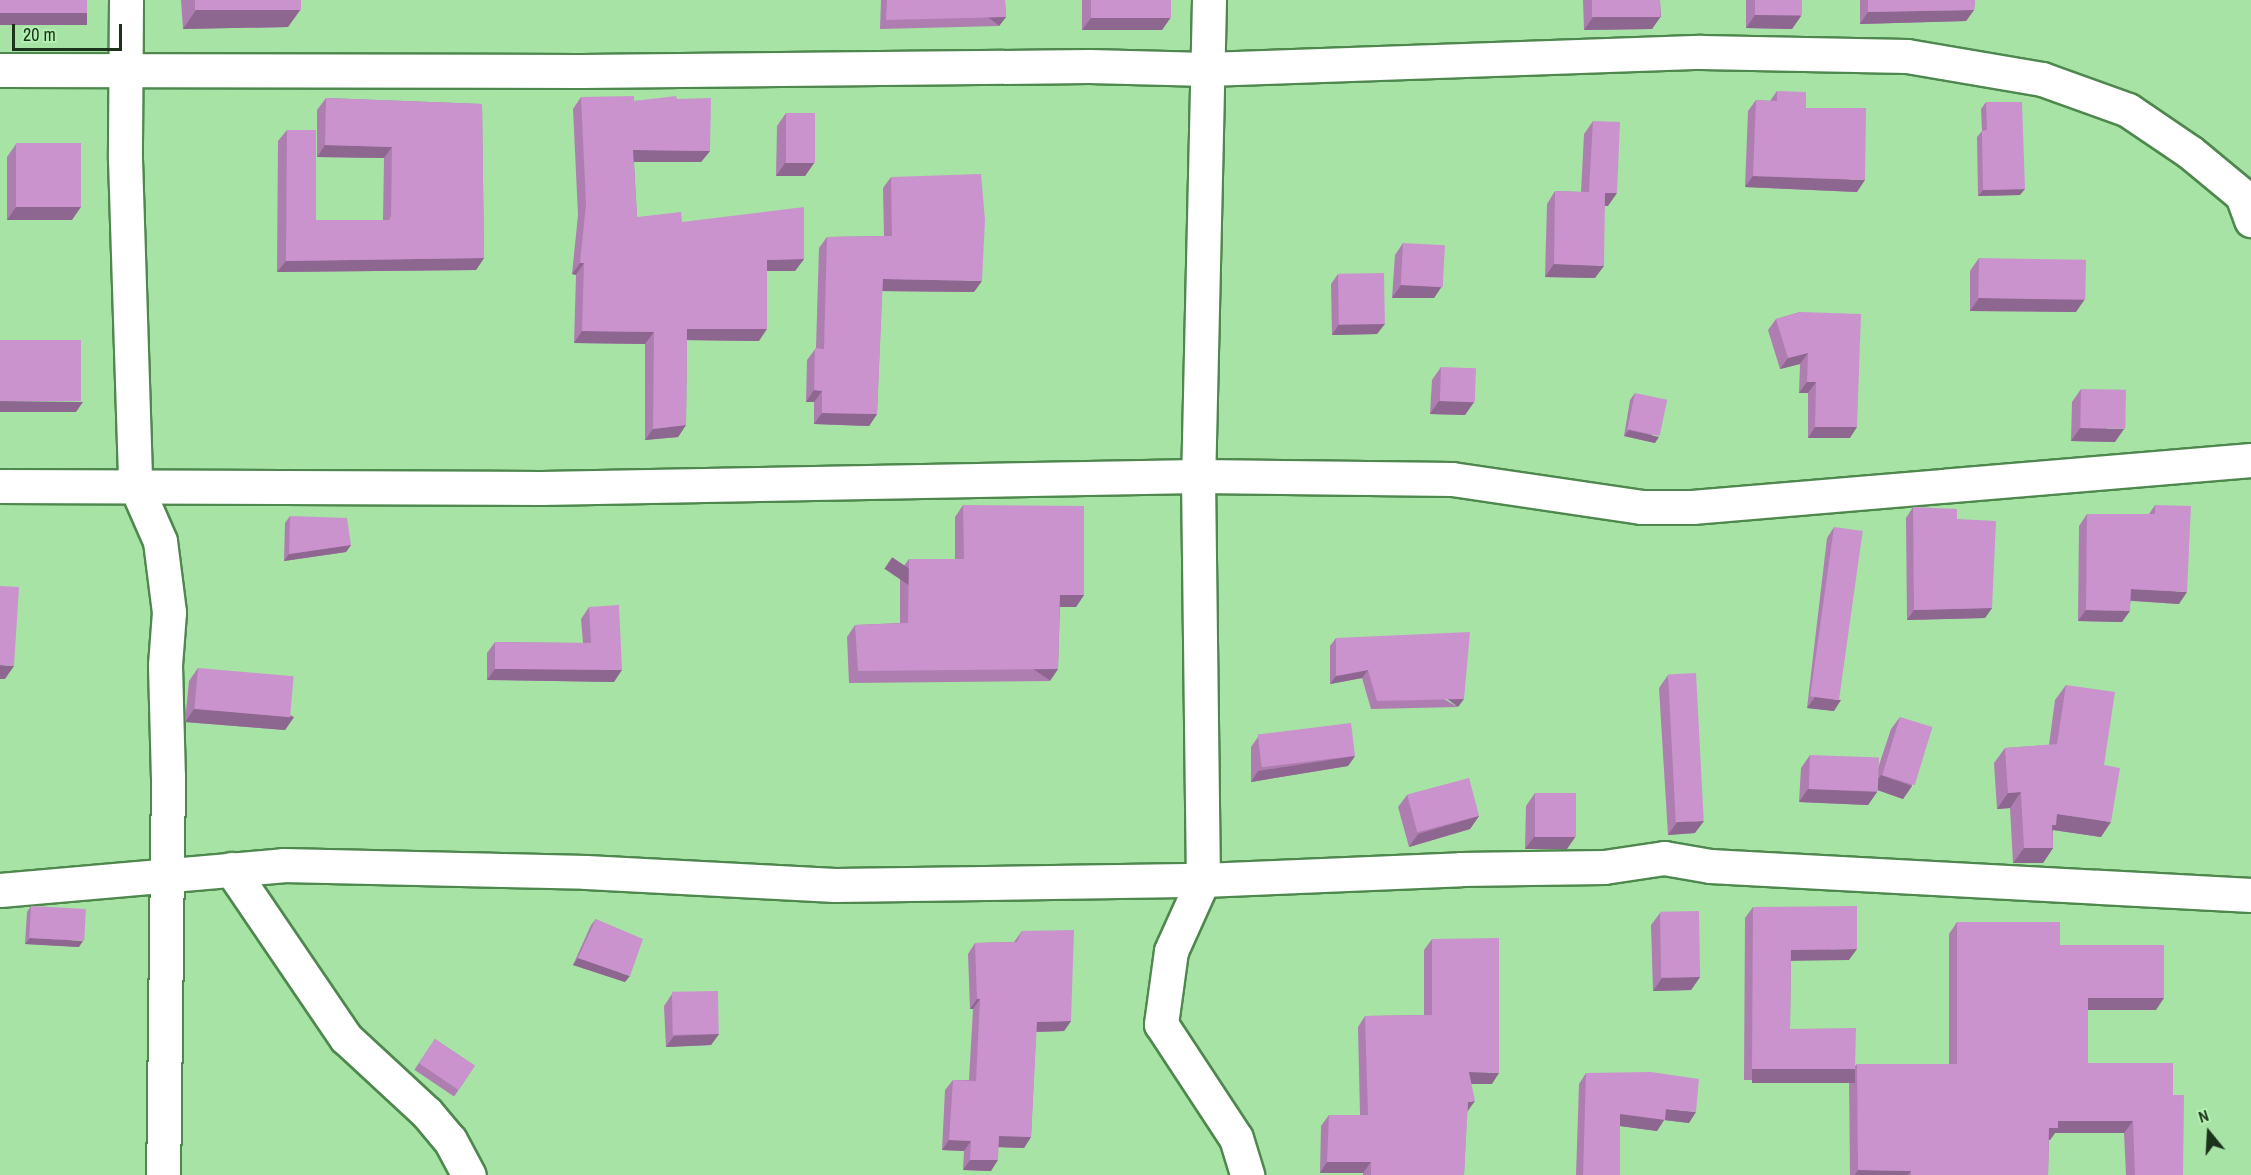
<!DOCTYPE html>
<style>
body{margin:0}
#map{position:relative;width:2251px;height:1175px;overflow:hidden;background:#a7e3a5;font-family:"Archivo Narrow",sans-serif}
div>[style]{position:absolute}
.roads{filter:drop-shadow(2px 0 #4f884f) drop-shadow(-2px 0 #4f884f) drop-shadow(0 2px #4f884f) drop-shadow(0 -2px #4f884f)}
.street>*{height:33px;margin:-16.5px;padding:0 16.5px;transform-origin:16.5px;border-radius:16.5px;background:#fff}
.wall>*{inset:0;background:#ae7eb1;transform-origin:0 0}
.shaded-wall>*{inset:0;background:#8d6790;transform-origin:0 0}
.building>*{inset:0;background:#ca93ce;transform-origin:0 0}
span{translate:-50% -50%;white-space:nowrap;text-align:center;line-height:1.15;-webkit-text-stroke:5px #b3f0b2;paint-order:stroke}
.north{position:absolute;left:2179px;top:1103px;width:60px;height:60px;-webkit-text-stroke:4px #b3f0b2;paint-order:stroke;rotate:342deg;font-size:16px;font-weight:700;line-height:24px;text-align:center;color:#1b321b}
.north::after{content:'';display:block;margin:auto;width:21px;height:27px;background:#1b321b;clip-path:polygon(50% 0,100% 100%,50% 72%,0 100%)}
.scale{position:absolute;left:12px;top:24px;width:110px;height:27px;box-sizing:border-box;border:3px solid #1b321b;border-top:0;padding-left:8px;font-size:18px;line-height:21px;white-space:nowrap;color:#1b321b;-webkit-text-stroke:4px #b3f0b2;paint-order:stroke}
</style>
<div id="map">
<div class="roads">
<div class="street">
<i style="left:126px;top:0;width:159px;rotate:90.4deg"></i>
<i style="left:125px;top:159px;width:325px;rotate:88.2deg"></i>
<i style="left:135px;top:484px;width:62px;rotate:66.3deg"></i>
<i style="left:160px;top:541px;width:72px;rotate:82.8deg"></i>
<i style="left:169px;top:612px;width:53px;rotate:94.3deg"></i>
<i style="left:165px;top:665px;width:111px;rotate:88.5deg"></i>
<i style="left:168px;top:776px;width:399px;rotate:90.7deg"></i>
<i style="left:1209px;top:0;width:476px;rotate:91.3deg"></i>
<i style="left:1198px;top:476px;width:404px;rotate:89.3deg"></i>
<i style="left:1203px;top:880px;width:78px;rotate:114.3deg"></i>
<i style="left:1171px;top:951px;width:74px;rotate:97.8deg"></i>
<i style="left:1161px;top:1024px;width:136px;rotate:56.7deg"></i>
<i style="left:1236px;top:1138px;width:39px;rotate:73deg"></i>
<i style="left:0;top:70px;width:581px;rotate:0.1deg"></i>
<i style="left:581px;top:71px;width:508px;rotate:-0.56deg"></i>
<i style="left:1089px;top:66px;width:118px;rotate:1.5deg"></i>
<i style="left:1207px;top:69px;width:494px;rotate:-2deg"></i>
<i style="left:1701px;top:52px;width:206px;rotate:1.1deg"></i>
<i style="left:1907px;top:56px;width:137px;rotate:9.7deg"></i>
<i style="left:2042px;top:79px;width:91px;rotate:19.8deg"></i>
<i style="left:2128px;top:110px;width:75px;rotate:34.1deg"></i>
<i style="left:2190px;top:152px;width:67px;rotate:39.6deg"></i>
<i style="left:2242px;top:195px;width:27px;rotate:70deg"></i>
<i style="left:0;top:486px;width:541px;rotate:0.21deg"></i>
<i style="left:541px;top:488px;width:657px;rotate:-1.05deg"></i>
<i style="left:1198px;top:476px;width:254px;rotate:0.7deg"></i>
<i style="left:1452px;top:479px;width:191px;rotate:8.4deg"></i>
<i style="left:1641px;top:507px;width:51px"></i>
<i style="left:1692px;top:507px;width:561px;rotate:-4.81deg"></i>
<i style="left:231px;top:869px;width:204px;rotate:55.8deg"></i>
<i style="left:346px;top:1038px;width:110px;rotate:42.8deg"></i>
<i style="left:427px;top:1113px;width:35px;rotate:50deg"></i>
<i style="left:450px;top:1140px;width:40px;rotate:62deg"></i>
<i style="left:0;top:890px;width:284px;rotate:-5deg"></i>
<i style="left:283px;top:865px;width:303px;rotate:1.3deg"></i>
<i style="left:586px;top:872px;width:249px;rotate:3deg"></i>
<i style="left:835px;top:885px;width:368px;rotate:-0.8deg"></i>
<i style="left:1203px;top:880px;width:258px;rotate:-2.4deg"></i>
<i style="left:1461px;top:869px;width:143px;rotate:-0.8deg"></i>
<i style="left:1604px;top:867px;width:61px;rotate:-8.5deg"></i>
<i style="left:1664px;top:858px;width:47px;rotate:9.9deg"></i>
<i style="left:1710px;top:866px;width:542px;rotate:3.07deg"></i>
</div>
</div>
<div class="wall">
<i style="clip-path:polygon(181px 0,301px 0,288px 27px,183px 29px)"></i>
<i style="clip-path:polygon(881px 0,1005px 0,1006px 17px,999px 26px,880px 29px)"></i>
<i style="clip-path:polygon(1082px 0,1171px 0,1171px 17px,1162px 30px,1082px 30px)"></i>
<i style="clip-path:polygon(1583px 0,1660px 0,1661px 16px,1652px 29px,1584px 30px)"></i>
<i style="clip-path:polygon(1746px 0,1802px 0,1801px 16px,1792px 29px,1746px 28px)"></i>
<i style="clip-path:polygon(1860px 0,1975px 0,1974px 10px,1966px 21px,1860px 24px)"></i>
<i style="clip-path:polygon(1777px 91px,1806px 108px,1857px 192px,1745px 187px,1748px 111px,1756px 100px,1770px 101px)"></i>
<i style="clip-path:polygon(581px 97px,634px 101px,677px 99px,710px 151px,701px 162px,634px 162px,637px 217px,682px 222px,804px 259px,795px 271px,767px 271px,759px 341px,687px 340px,686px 425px,678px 437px,645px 440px,645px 344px,574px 343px,576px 275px,572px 274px,578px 215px,573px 109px)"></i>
<i style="clip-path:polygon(326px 98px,482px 104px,484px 258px,476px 270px,277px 272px,278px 141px,287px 130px,316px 220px,383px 220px,384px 158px,317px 157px,317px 110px)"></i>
<i style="clip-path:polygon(1986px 102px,2020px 195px,1978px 196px,1977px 137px,1982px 131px,1981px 109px)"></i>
<i style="clip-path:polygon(786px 113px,814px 163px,805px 176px,776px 176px,777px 126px)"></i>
<i style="clip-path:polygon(1593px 121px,1608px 206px,1605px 206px,1595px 278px,1545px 277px,1547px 204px,1555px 191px,1581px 192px,1584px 134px)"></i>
<i style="clip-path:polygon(16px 144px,72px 220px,7px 220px,7px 157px)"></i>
<i style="clip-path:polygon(891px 177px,974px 292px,882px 291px,877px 414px,869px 426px,814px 424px,814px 402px,806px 402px,807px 360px,816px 348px,819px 248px,827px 237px,884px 236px,883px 188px)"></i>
<i style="clip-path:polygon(1403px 243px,1442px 286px,1434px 298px,1392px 298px,1395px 255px)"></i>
<i style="clip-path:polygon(1979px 258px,2076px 312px,1970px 311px,1970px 271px)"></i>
<i style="clip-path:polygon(1338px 274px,1377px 334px,1332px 335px,1331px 284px)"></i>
<i style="clip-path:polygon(1800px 312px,1850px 438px,1808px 438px,1808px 393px,1799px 393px,1800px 364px,1780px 369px,1768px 330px,1776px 319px)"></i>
<i style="clip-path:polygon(1441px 367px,1474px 402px,1465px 415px,1430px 414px,1432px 380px)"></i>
<i style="clip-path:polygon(2081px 389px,2115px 442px,2071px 441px,2072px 402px)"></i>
<i style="clip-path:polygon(1635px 393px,1655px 443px,1624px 436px,1630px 400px)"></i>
<i style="clip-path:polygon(963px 505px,1084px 595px,1076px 607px,1060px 607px,1058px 669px,1050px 681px,849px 683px,847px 637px,855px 625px,900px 623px,900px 571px,909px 559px,955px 559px,955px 517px)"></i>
<i style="clip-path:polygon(2155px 505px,2179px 604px,2131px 601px,2122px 622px,2078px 621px,2079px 526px,2087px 514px,2149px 514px)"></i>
<i style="clip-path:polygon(1913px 507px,1992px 608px,1985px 618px,1907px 620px,1906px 518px)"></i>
<i style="clip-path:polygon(290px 516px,351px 545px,346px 552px,284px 561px,285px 523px)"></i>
<i style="clip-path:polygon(1834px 527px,1834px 711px,1807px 708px,1827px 538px)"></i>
<i style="clip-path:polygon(589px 607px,614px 682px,487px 680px,487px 653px,495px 642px,583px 643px,581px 619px)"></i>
<i style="clip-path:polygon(1336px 638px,1458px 707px,1371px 709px,1362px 678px,1330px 684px,1330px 646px)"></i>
<i style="clip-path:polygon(198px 668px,294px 717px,285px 730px,185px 722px,189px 681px)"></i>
<i style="clip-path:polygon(1668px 675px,1695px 833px,1668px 835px,1659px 688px)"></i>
<i style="clip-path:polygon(2066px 685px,2104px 765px,2101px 837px,2053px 830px,2053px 848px,2043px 863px,2013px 863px,2010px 808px,1997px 809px,1994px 763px,2005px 748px,2049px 745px,2055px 700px)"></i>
<i style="clip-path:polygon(1900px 717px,1912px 786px,1903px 799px,1877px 790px,1877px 792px,1868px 805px,1799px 802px,1801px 768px,1810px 755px,1878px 768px,1891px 729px)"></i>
<i style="clip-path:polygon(1258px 737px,1355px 756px,1348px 766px,1251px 782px,1251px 747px)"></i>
<i style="clip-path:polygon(1535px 793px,1567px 849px,1525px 849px,1526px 806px)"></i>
<i style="clip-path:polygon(1407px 795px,1479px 816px,1470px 829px,1409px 847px,1398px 807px)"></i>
<i style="clip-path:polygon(31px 906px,79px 947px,25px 944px,27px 912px)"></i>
<i style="clip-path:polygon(1753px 907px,1849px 960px,1791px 960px,1790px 1029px,1855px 1066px,1857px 1064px,1949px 1064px,1949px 934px,1957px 922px,2060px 945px,2156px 1010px,2088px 1010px,2088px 1063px,2173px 1095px,2183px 1175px,2126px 1175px,2124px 1133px,2055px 1133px,2050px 1140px,2049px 1140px,2048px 1175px,1850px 1175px,1849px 1078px,1848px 1080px,1744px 1080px,1745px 918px)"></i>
<i style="clip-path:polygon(1660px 913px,1700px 977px,1691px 990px,1653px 991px,1651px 925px)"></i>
<i style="clip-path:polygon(596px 919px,625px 982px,573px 965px,591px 925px)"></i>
<i style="clip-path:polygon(1022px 931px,1071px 1021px,1064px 1031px,1036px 1032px,1031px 1137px,1024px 1148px,998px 1147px,991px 1171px,963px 1170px,964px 1151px,942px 1150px,945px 1090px,953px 1080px,969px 1080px,973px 1009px,970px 1009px,968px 954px,975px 943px,1014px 942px)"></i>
<i style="clip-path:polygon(1432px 939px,1492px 1084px,1471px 1084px,1467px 1111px,1464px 1175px,1363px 1175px,1363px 1173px,1320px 1173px,1321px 1126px,1329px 1115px,1360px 1115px,1358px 1027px,1365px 1016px,1424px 1015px,1424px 950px)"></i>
<i style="clip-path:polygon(672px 994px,719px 1034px,711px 1045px,666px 1047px,664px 1006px)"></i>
<i style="left:435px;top:1039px;width:48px;height:37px;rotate:34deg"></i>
<i style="clip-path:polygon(1586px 1073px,1689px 1123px,1664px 1120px,1657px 1131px,1620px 1126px,1620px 1175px,1623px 1175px,1576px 1175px,1579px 1084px)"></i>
</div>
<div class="shaded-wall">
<i style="clip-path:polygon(301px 9px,288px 27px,183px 29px,196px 10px)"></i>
<i style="clip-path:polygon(1974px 10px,1966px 21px,1860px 24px,1868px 12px)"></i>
<i style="left:0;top:13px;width:87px;height:12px"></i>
<i style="clip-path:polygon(1755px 15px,1801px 16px,1792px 29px,1746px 28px)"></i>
<i style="clip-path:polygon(1661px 16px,1652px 29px,1584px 30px,1593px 17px)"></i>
<i style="left:1006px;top:17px;width:11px;height:120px;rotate:128deg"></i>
<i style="clip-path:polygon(1171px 17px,1162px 30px,1082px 30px,1091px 18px)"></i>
<i style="clip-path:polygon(325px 145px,392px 147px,384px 158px,317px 157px)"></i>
<i style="clip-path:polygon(633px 150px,710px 151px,701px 162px,625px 162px)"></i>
<i style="clip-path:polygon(785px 163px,814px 163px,805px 176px,776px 176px)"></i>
<i style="clip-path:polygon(1753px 176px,1865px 180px,1857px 192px,1745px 187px)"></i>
<i style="clip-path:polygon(2025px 189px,2020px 195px,1978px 196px,1983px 190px)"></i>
<i style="clip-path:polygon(1605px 193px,1617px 193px,1608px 206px,1597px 205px)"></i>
<i style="clip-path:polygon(16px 207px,81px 207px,72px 220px,7px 220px)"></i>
<i style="clip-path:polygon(484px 258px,476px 270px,277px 272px,286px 261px)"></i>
<i style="clip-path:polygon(804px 259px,795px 271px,759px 271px,767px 260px)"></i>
<i style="clip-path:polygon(580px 263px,584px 263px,576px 275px,572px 274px)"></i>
<i style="clip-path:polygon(1554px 264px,1604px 266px,1595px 278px,1545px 277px)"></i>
<i style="clip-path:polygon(883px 279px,982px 281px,974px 292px,875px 291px)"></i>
<i style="clip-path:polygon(1401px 285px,1442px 286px,1434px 298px,1392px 298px)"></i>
<i style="clip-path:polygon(1979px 298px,2085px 299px,2076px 312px,1970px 311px)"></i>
<i style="clip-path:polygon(1339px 324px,1385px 324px,1377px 334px,1332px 335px)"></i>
<i style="clip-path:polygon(687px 329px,767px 329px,759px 341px,679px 340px)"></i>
<i style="clip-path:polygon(582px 331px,654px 332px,645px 344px,574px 343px)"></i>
<i style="clip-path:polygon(1808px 353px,1800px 364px,1780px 369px,1788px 358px)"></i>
<i style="clip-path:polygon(1807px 382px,1816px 382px,1808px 393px,1799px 393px)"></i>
<i style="clip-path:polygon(814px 390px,822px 391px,814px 402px,806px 402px)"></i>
<i style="clip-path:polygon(0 401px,83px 402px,76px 412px,0 412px)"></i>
<i style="clip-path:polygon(1439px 401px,1474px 402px,1465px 415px,1430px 414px)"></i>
<i style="clip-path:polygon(822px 413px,877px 414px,869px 426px,814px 424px)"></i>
<i style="clip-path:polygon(686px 425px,678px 437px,645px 440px,653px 429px)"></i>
<i style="clip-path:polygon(1815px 427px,1857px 427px,1850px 438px,1808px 438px)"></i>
<i style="clip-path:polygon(2080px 428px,2124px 429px,2115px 442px,2071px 441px)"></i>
<i style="clip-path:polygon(1629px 430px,1659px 437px,1655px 443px,1624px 436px)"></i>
<i style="clip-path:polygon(351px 545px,346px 552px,284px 561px,289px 554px)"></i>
<i style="clip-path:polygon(2131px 589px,2187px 592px,2179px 604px,2123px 600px)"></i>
<i style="clip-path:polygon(1060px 595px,1084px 595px,1076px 607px,1052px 607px)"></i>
<i style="clip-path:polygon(1992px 608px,1985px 618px,1907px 620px,1914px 610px)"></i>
<i style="clip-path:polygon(2086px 610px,2130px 611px,2122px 622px,2078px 621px)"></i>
<i style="clip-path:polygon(0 665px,14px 666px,5px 679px,0 679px)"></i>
<i style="clip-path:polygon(495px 669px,622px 670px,614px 682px,487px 680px)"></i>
<i style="left:1058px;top:669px;width:14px;height:200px;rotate:124deg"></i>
<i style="clip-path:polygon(1368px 670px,1362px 678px,1330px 684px,1336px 676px)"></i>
<i style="clip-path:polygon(1815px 697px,1841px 700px,1834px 711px,1807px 708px)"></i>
<i style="left:1464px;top:699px;width:10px;height:87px;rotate:127deg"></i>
<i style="clip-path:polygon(194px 709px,294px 717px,285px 730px,185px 722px)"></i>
<i style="clip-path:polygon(1355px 756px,1348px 766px,1251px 782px,1258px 771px)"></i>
<i style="clip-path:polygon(1881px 775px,1912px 786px,1903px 799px,1872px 788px)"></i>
<i style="clip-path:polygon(1808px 789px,1877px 792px,1868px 805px,1799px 802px)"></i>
<i style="clip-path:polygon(2021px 792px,2010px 808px,1997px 809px,2008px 793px)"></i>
<i style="clip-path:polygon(2057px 814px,2111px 822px,2101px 837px,2053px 830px,2046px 840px)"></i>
<i style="clip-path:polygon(1479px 816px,1470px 829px,1409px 847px,1418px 834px)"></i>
<i style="clip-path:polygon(1704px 821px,1695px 833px,1668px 835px,1677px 822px)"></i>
<i style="clip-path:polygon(1576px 836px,1567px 849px,1525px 849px,1534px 837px)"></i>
<i style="clip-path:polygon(2024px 848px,2053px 848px,2043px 863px,2013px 863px)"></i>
<i style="clip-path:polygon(30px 938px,83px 941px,79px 947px,25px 944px)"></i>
<i style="clip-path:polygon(1857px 949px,1849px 960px,1783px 961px,1791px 950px)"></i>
<i style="clip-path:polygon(578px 958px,630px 976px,625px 982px,573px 965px)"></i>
<i style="clip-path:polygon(1700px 977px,1691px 990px,1653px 991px,1662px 978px)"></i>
<i style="clip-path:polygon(2088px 998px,2164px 998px,2156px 1010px,2080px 1010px)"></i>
<i style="clip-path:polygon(977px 999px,980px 999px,973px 1009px,970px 1009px)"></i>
<i style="clip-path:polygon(1071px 1021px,1064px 1031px,1029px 1032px,1037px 1022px)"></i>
<i style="clip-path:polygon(719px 1034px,711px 1045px,666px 1047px,674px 1036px)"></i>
<i style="left:1752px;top:1069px;width:103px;height:14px"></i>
<i style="clip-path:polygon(1469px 1072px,1499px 1073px,1492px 1084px,1461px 1084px)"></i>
<i style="clip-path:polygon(1475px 1101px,1467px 1112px,1468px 1102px)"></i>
<i style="clip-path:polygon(1666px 1109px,1696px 1112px,1689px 1123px,1664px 1120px,1657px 1131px,1612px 1125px,1620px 1114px)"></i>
<i style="clip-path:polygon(2058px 1121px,2133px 1121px,2124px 1133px,2055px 1133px,2050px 1140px,2040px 1140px,2049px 1128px)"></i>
<i style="clip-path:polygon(999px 1136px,1031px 1137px,1024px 1148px,992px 1147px)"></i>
<i style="clip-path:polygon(949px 1140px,971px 1141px,964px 1151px,942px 1150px)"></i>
<i style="clip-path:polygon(970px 1160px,998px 1160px,991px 1171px,963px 1170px)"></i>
<i style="clip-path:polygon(1327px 1162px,1371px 1162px,1363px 1173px,1320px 1173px)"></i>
<i style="clip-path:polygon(1858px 1170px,1911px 1171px,1908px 1175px,1855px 1175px)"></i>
</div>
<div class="building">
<i style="left:0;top:0;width:87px;height:13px"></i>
<i style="left:195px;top:0;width:106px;height:10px"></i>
<i style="clip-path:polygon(887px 0,1005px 0,1006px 17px,886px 20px)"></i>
<i style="left:1091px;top:0;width:80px;height:18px"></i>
<i style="left:1592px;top:0;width:68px;height:17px"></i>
<i style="left:1755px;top:0;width:47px;height:15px"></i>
<i style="clip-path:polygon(1868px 0,1975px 0,1974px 10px,1868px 12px)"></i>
<i style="clip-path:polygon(1777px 91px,1806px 92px,1806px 108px,1866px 108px,1865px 180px,1753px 176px,1756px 100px,1777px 101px)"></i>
<i style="clip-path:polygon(634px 96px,634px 101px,676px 96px,677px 99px,711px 98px,710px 151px,633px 150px,637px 217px,681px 212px,682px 222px,804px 207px,804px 259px,767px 260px,767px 329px,687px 329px,686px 425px,653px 429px,654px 332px,582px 331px,584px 263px,580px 263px,586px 204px,581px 97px)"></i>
<i style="clip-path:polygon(326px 98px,482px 104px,484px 258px,286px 261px,287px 130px,316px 130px,316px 220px,389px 220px,391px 216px,392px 147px,325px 145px)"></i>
<i style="clip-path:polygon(1986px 102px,2022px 102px,2025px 189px,1983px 190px,1982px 131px,1987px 130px)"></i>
<i style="left:786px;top:113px;width:29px;height:50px"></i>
<i style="clip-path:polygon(1593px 121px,1620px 122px,1617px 193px,1605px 193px,1604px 266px,1554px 264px,1555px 191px,1589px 192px)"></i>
<i style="left:81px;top:143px;width:64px;height:65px;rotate:90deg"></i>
<i style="clip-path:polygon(981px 174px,985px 220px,982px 281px,883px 279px,877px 414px,822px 413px,822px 391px,814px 390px,815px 348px,824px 349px,827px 237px,892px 236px,891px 177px)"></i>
<i style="left:1403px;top:243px;width:42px;height:42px;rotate:3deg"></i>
<i style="left:1979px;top:258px;width:107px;height:40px;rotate:1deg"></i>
<i style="left:1384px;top:273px;width:51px;height:46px;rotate:89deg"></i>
<i style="clip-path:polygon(1800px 312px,1861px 314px,1857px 427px,1815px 427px,1816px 382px,1807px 382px,1808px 353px,1788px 358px,1776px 319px)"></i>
<i style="left:0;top:340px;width:81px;height:61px"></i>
<i style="left:1441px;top:367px;width:35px;height:34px;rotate:2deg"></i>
<i style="left:2081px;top:389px;width:45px;height:39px;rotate:1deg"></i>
<i style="left:1635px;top:393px;width:33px;height:37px;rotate:12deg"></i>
<i style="clip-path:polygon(963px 505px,1084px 506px,1084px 595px,1060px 595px,1058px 669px,858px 671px,855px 625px,908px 623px,909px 559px,964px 559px)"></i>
<i style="clip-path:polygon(2155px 505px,2191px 506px,2187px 592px,2131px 589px,2130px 611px,2086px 610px,2087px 514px,2155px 514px)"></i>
<i style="clip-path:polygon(1913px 507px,1957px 509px,1957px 519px,1996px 521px,1992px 608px,1914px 610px)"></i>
<i style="clip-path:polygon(290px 516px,347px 518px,351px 545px,289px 554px)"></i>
<i style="left:1834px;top:527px;width:29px;height:171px;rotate:8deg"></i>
<i style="clip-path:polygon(0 586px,19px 587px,14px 666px,0 665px)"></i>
<i style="clip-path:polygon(619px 605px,622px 670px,495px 669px,495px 642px,591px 643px,589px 607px)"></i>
<i style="clip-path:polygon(1470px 632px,1464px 699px,1377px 701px,1368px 670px,1336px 676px,1336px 638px)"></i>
<i style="left:198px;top:668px;width:96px;height:41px;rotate:5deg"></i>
<i style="left:1696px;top:673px;width:148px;height:28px;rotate:87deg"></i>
<i style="clip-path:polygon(2066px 685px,2115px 692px,2104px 765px,2120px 768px,2111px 822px,2057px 814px,2056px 825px,2052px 825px,2053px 848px,2024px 848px,2021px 792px,2008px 793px,2005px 748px,2057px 744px)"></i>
<i style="left:1900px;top:717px;width:34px;height:61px;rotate:17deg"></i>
<i style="left:1351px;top:723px;width:33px;height:94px;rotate:83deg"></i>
<i style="left:1810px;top:755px;width:69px;height:34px;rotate:2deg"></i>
<i style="left:1469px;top:778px;width:39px;height:64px;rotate:75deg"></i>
<i style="left:1535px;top:793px;width:41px;height:44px"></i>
<i style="left:31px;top:906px;width:55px;height:32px;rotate:3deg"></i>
<i style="clip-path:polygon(1857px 906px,1857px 949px,1791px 950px,1790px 1029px,1856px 1028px,1855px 1069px,1752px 1069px,1753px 907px)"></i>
<i style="left:1699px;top:911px;width:66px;height:39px;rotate:89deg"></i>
<i style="clip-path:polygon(596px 919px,643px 939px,630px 976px,578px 958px)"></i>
<i style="clip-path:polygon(1957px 922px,2060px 922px,2060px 945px,2164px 945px,2164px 998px,2088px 998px,2088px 1063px,2173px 1063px,2173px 1095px,2184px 1095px,2183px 1175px,2135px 1175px,2133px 1121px,2058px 1121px,2058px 1128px,2049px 1128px,2048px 1175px,1911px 1175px,1911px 1171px,1858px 1170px,1857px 1064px,1957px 1064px)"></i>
<i style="clip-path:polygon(1074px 930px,1071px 1021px,1037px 1022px,1031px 1137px,999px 1136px,998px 1160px,970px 1160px,971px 1141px,949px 1140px,953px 1080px,976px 1081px,980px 999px,977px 999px,975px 943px,1017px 942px,1022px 931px)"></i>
<i style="clip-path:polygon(1499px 938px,1499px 1073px,1469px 1072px,1475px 1101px,1468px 1102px,1464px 1175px,1371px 1175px,1371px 1162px,1327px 1162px,1329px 1115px,1368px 1115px,1365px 1016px,1432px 1015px,1432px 939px)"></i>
<i style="left:718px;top:991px;width:43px;height:46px;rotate:89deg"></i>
<i style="left:435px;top:1039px;width:48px;height:29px;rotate:34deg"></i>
<i style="clip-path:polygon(1651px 1072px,1699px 1079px,1696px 1112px,1666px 1109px,1665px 1120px,1620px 1114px,1620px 1175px,1623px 1175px,1583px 1175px,1586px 1073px)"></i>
</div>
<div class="north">N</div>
<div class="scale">20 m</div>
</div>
